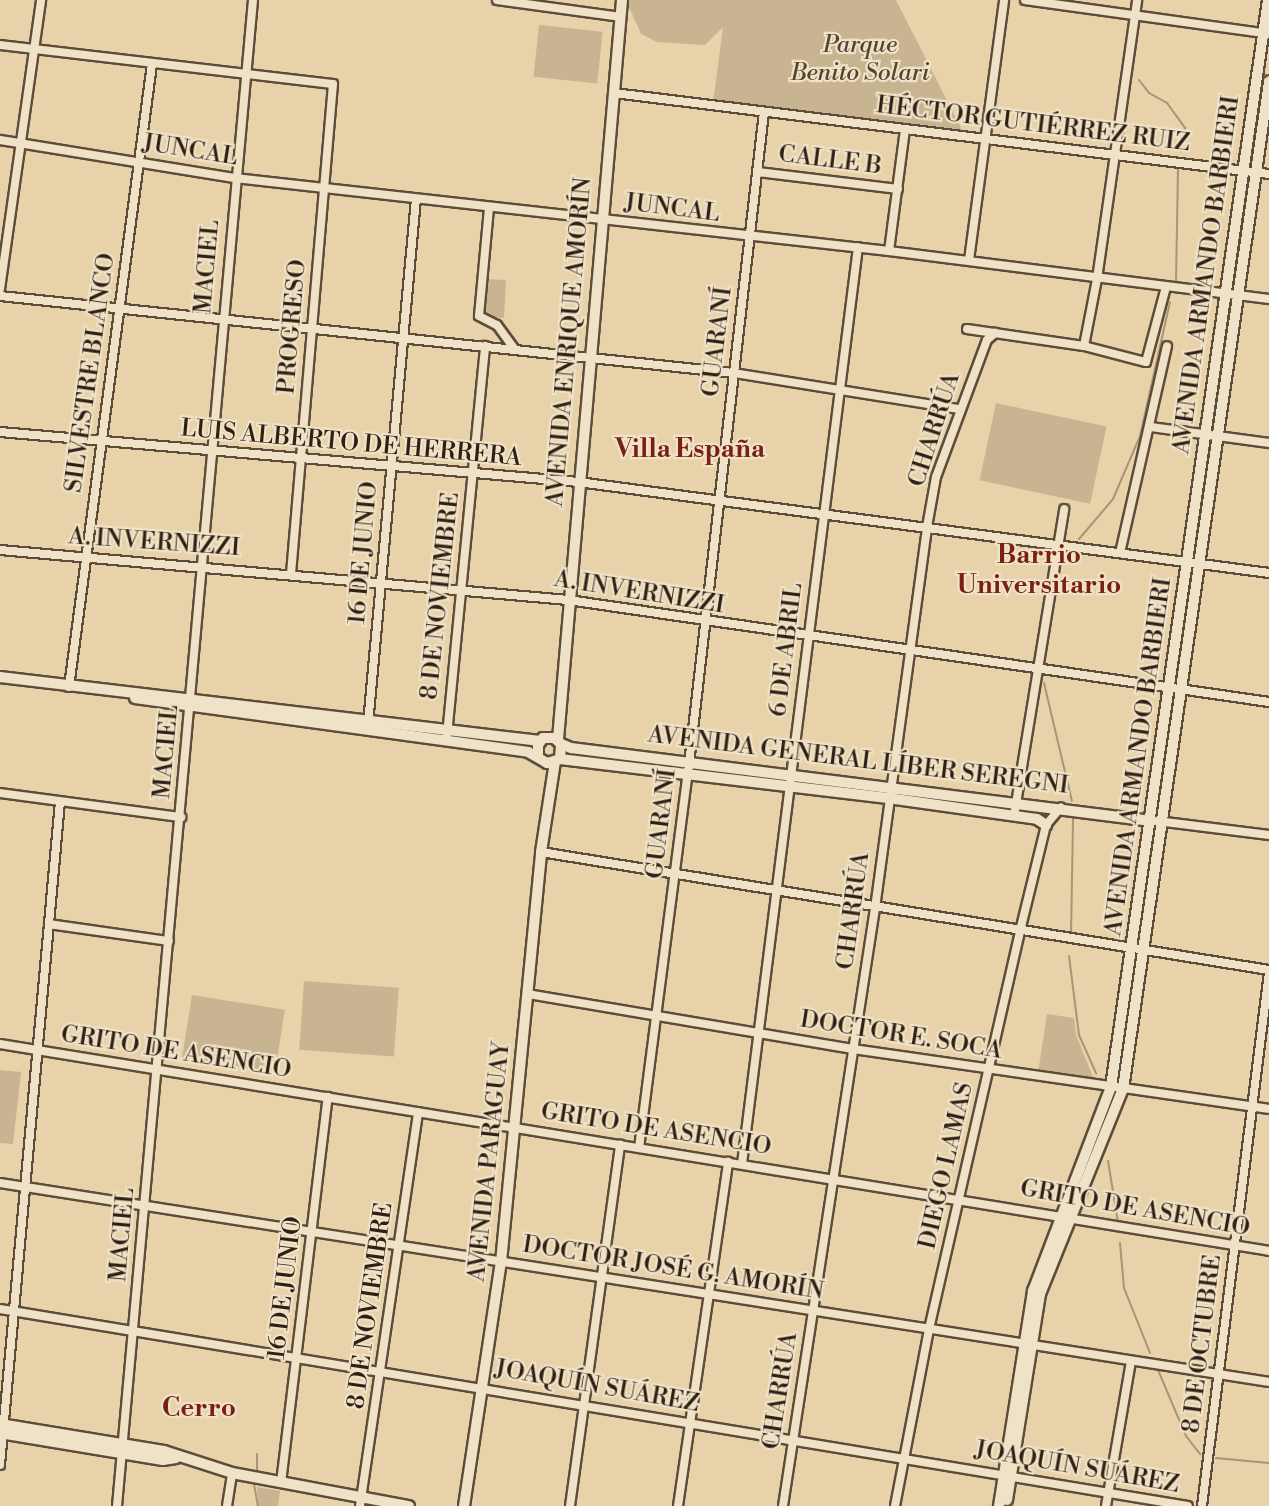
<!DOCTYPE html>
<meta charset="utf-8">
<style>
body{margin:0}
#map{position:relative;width:1269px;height:1506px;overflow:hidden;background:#e7d2a9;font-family:"Libre Bodoni",serif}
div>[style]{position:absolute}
.green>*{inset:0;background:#c8b490;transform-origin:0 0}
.stream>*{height:2px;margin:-1px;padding:0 1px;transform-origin:1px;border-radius:1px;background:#a89576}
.roads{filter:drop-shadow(2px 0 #5d4c39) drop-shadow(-2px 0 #5d4c39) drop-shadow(0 2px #5d4c39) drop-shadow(0 -2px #5d4c39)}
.street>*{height:8px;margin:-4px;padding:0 4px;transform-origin:4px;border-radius:4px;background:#efe2c7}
.secondary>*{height:10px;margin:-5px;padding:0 5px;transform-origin:5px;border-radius:5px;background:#efe2c7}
span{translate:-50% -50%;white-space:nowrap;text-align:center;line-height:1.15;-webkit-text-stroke:4.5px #efe2c7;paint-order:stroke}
.park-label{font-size:24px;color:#543;font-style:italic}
.street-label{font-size:24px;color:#2f1f14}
.neighbourhood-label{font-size:26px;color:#7a1f14;font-weight:700}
</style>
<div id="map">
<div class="green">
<i style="clip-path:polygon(626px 0,896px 0,963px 132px,713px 103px,723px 27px,705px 45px,657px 42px,641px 34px)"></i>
<i style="left:539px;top:25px;width:64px;height:52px;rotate:6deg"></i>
<i style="left:485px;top:279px;width:21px;height:38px;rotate:3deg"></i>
<i style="left:996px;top:403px;width:113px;height:79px;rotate:12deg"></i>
<i style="left:304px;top:981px;width:95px;height:69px;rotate:4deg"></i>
<i style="left:192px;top:995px;width:94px;height:64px;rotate:9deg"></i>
<i style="clip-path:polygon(1047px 1014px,1074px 1018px,1076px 1035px,1095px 1082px,1038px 1073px)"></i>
<i style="clip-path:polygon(0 1070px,21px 1072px,13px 1144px,0 1143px)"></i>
<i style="clip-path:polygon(257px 1487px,280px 1491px,278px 1506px,258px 1506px)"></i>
</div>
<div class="stream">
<i style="left:1139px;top:80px;width:16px;rotate:52deg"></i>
<i style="left:1149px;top:93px;width:21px;rotate:29deg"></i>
<i style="left:1167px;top:103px;width:31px;rotate:54deg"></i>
<i style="left:1185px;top:128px;width:24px;rotate:99deg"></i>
<i style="left:1176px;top:283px;width:118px;rotate:-89deg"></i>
<i style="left:1079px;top:539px;width:52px;rotate:-49.6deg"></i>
<i style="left:1113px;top:499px;width:69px;rotate:-66.8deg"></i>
<i style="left:1140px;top:436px;width:137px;rotate:-77.4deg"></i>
<i style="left:1044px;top:683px;width:121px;rotate:76.7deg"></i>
<i style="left:1071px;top:935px;width:117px;rotate:-89deg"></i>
<i style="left:1069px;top:956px;width:80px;rotate:82.8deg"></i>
<i style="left:1079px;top:1035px;width:42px;rotate:65.9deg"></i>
<i style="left:1108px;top:1161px;width:62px;rotate:80.7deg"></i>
<i style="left:1120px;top:1243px;width:45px;rotate:84.9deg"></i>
<i style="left:1124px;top:1288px;width:70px;rotate:68.2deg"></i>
<i style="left:1158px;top:1370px;width:72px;rotate:67deg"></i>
<i style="left:1186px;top:1436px;width:23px;rotate:52deg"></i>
<i style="left:257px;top:1454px;width:18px;rotate:90deg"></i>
<i style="left:1216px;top:1458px;width:53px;rotate:5.4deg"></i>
<i style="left:254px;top:1484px;width:22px;rotate:80deg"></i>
</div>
<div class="roads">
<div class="street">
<i style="left:497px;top:0;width:125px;rotate:7.8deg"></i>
<i style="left:1025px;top:0;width:246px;rotate:7.9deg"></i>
<i style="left:0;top:45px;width:335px;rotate:6.7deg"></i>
<i style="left:333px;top:84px;width:492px;rotate:94.9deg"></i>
<i style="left:614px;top:93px;width:660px;rotate:7.05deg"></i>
<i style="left:0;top:140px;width:238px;rotate:9.2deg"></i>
<i style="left:235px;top:178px;width:658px;rotate:6.37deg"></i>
<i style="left:889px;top:251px;width:383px;rotate:7.2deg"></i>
<i style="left:758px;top:172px;width:141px;rotate:6.9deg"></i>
<i style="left:489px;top:208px;width:108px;rotate:95.3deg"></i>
<i style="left:479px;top:316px;width:20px;rotate:27deg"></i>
<i style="left:497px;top:325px;width:29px;rotate:54deg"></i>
<i style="left:889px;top:251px;width:122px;rotate:-82.5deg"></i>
<i style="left:969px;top:260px;width:262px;rotate:-82.3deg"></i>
<i style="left:0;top:289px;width:292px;rotate:-81.9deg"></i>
<i style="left:0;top:296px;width:738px;rotate:5.99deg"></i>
<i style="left:734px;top:373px;width:229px;rotate:9.1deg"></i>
<i style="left:967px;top:329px;width:118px;rotate:8.3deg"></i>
<i style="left:1084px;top:346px;width:64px;rotate:14.5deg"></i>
<i style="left:1146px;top:362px;width:78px;rotate:-75.1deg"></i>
<i style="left:1084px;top:346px;width:68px;rotate:-79deg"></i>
<i style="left:1097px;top:279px;width:282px;rotate:-81.8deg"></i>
<i style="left:1151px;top:427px;width:119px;rotate:7.7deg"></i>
<i style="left:0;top:432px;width:580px;rotate:4.94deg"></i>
<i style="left:578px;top:482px;width:697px;rotate:7.5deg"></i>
<i style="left:0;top:550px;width:570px;rotate:5.03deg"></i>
<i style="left:568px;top:600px;width:708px;rotate:8.28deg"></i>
<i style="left:1120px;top:553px;width:212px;rotate:-77.2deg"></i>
<i style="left:69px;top:687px;width:629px;rotate:-82.41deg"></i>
<i style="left:368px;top:724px;width:527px;rotate:-84.78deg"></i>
<i style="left:447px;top:735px;width:391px;rotate:-84.4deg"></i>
<i style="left:0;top:793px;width:183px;rotate:7.6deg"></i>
<i style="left:1014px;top:816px;width:311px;rotate:-80.7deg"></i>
<i style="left:1157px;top:821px;width:113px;rotate:7.1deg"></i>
<i style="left:541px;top:852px;width:738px;rotate:9.21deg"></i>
<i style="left:49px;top:924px;width:121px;rotate:8.1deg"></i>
<i style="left:528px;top:994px;width:330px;rotate:9.6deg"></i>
<i style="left:853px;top:1049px;width:420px;rotate:8.2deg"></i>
<i style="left:0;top:1044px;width:1286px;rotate:9.26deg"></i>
<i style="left:639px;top:1148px;width:378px;rotate:-82.6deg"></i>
<i style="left:688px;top:773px;width:665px;rotate:-83.44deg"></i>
<i style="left:742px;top:1164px;width:924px;rotate:-82.79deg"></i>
<i style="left:0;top:1183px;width:1285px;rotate:8.91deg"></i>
<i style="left:0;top:1309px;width:1204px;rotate:9.42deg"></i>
<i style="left:0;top:1465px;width:666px;rotate:-84.83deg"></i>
<i style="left:281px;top:1483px;width:389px;rotate:-83.1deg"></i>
<i style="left:117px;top:1506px;width:1512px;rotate:-84.84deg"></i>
<i style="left:227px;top:1506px;width:33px;rotate:-81deg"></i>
<i style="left:360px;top:1506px;width:398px;rotate:-81.6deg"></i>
<i style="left:570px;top:1506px;width:365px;rotate:-82.1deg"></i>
<i style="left:678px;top:1506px;width:348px;rotate:-81.7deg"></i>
<i style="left:783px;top:1506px;width:605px;rotate:-81.25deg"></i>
<i style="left:875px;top:908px;width:385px;rotate:-82.2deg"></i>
<i style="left:927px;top:527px;width:51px;rotate:-79.8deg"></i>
<i style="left:936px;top:477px;width:146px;rotate:-69.6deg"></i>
<i style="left:987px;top:340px;width:11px;rotate:-41deg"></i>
<i style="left:895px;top:1506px;width:180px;rotate:-79.1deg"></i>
<i style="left:929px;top:1329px;width:408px;rotate:-77.1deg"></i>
<i style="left:1020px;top:931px;width:109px;rotate:-76.2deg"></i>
<i style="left:1046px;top:825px;width:23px;rotate:-50deg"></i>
<i style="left:1106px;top:1506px;width:147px;rotate:-80.2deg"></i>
<i style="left:1202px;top:1506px;width:537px;rotate:-82.84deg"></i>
</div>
<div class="secondary">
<i style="left:0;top:677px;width:544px;rotate:6.76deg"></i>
<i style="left:135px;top:698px;width:397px;rotate:7.8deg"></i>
<i style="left:528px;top:752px;width:22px;rotate:30deg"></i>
<i style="left:547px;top:763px;width:14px;rotate:-17deg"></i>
<i style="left:560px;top:759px;width:15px;rotate:-86deg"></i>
<i style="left:561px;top:744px;width:9px;rotate:-139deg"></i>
<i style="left:554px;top:738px;width:11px;rotate:180deg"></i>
<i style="left:543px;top:738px;width:9px;rotate:126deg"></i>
<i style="left:538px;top:745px;width:11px;rotate:90deg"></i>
<i style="left:558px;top:739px;width:742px;rotate:-85.05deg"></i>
<i style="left:561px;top:744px;width:11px;rotate:22deg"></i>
<i style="left:571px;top:748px;width:585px;rotate:7.17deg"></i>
<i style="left:560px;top:759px;width:330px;rotate:6.8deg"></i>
<i style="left:888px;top:798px;width:150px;rotate:8deg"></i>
<i style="left:1037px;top:819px;width:11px;rotate:34deg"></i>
<i style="left:0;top:1424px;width:166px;rotate:9.3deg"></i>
<i style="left:164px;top:1451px;width:71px;rotate:17.9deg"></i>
<i style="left:232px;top:1473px;width:180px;rotate:10.6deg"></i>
<i style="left:0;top:1433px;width:165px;rotate:9.4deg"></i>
<i style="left:163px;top:1460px;width:13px;rotate:-9deg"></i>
<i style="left:1007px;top:1500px;width:209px;rotate:-80.9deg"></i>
<i style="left:1040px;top:1294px;width:221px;rotate:-68deg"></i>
<i style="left:1123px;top:1089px;width:1018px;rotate:-81.75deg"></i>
<i style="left:464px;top:1506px;width:247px;rotate:-81.4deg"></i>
<i style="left:501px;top:1262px;width:412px;rotate:-84.4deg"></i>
<i style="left:541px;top:852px;width:91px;rotate:-81.2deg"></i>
<i style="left:999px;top:1506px;width:218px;rotate:-81deg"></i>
<i style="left:1033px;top:1291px;width:218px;rotate:-69.1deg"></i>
<i style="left:1111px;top:1087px;width:1098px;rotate:-81.78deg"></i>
</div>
</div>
<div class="park-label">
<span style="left:860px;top:60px">Parque<br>Benito Solari</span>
</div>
<div class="street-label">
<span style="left:1033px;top:125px;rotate:7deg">HÉCTOR GUTIÉRREZ RUIZ</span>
<span style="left:190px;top:151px;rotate:9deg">JUNCAL</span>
<span style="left:830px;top:161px;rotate:7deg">CALLE B</span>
<span style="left:672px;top:209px;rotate:7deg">JUNCAL</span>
<span style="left:208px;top:267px;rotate:-85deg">MACIEL</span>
<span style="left:1207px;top:275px;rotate:-82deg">AVENIDA ARMANDO BARBIERI</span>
<span style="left:293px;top:327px;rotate:-85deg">PROGRESO</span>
<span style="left:570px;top:342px;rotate:-85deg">AVENIDA ENRIQUE AMORÍN</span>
<span style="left:718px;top:342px;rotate:-83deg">GUARANÍ</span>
<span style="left:91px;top:373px;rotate:-82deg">SILVESTRE BLANCO</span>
<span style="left:935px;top:430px;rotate:-72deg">CHARRÚA</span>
<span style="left:351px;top:444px;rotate:5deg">LUIS ALBERTO DE HERRERA</span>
<span style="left:154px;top:543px;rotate:4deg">A. INVERNIZZI</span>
<span style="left:364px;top:553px;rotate:-85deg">16 DE JUNIO</span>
<span style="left:639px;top:593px;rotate:9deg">A. INVERNIZZI</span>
<span style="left:441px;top:596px;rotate:-84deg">8 DE NOVIEMBRE</span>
<span style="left:787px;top:650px;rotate:-83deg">6 DE ABRIL</span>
<span style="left:167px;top:752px;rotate:-85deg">MACIEL</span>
<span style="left:1139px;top:757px;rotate:-82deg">AVENIDA ARMANDO BARBIERI</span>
<span style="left:858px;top:761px;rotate:7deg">AVENIDA GENERAL LÍBER SEREGNI</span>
<span style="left:662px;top:824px;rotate:-83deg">GUARANÍ</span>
<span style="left:854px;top:911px;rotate:-82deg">CHARRÚA</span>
<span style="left:901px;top:1036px;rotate:9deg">DOCTOR E. SOCA</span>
<span style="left:176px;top:1053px;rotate:9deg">GRITO DE ASENCIO</span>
<span style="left:656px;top:1130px;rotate:9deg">GRITO DE ASENCIO</span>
<span style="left:490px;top:1162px;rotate:-84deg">AVENIDA PARAGUAY</span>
<span style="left:947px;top:1166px;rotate:-77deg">DIEGO LAMAS</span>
<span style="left:1135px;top:1209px;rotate:10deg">GRITO DE ASENCIO</span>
<span style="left:123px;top:1235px;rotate:-85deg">MACIEL</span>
<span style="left:673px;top:1269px;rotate:9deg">DOCTOR JOSÉ G. AMORÍN</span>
<span style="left:286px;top:1288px;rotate:-83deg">16 DE JUNIO</span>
<span style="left:371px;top:1306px;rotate:-82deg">8 DE NOVIEMBRE</span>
<span style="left:1203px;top:1344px;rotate:-83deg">8 DE OCTUBRE</span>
<span style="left:597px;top:1387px;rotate:10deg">JOAQUÍN SUÁREZ</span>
<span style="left:781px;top:1391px;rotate:-81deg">CHARRÚA</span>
<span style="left:1077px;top:1468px;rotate:10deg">JOAQUÍN SUÁREZ</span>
</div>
<div class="neighbourhood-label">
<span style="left:690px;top:450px">Villa España</span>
<span style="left:1039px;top:571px">Barrio<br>Universitario</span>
<span style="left:199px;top:1409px">Cerro</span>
</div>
</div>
